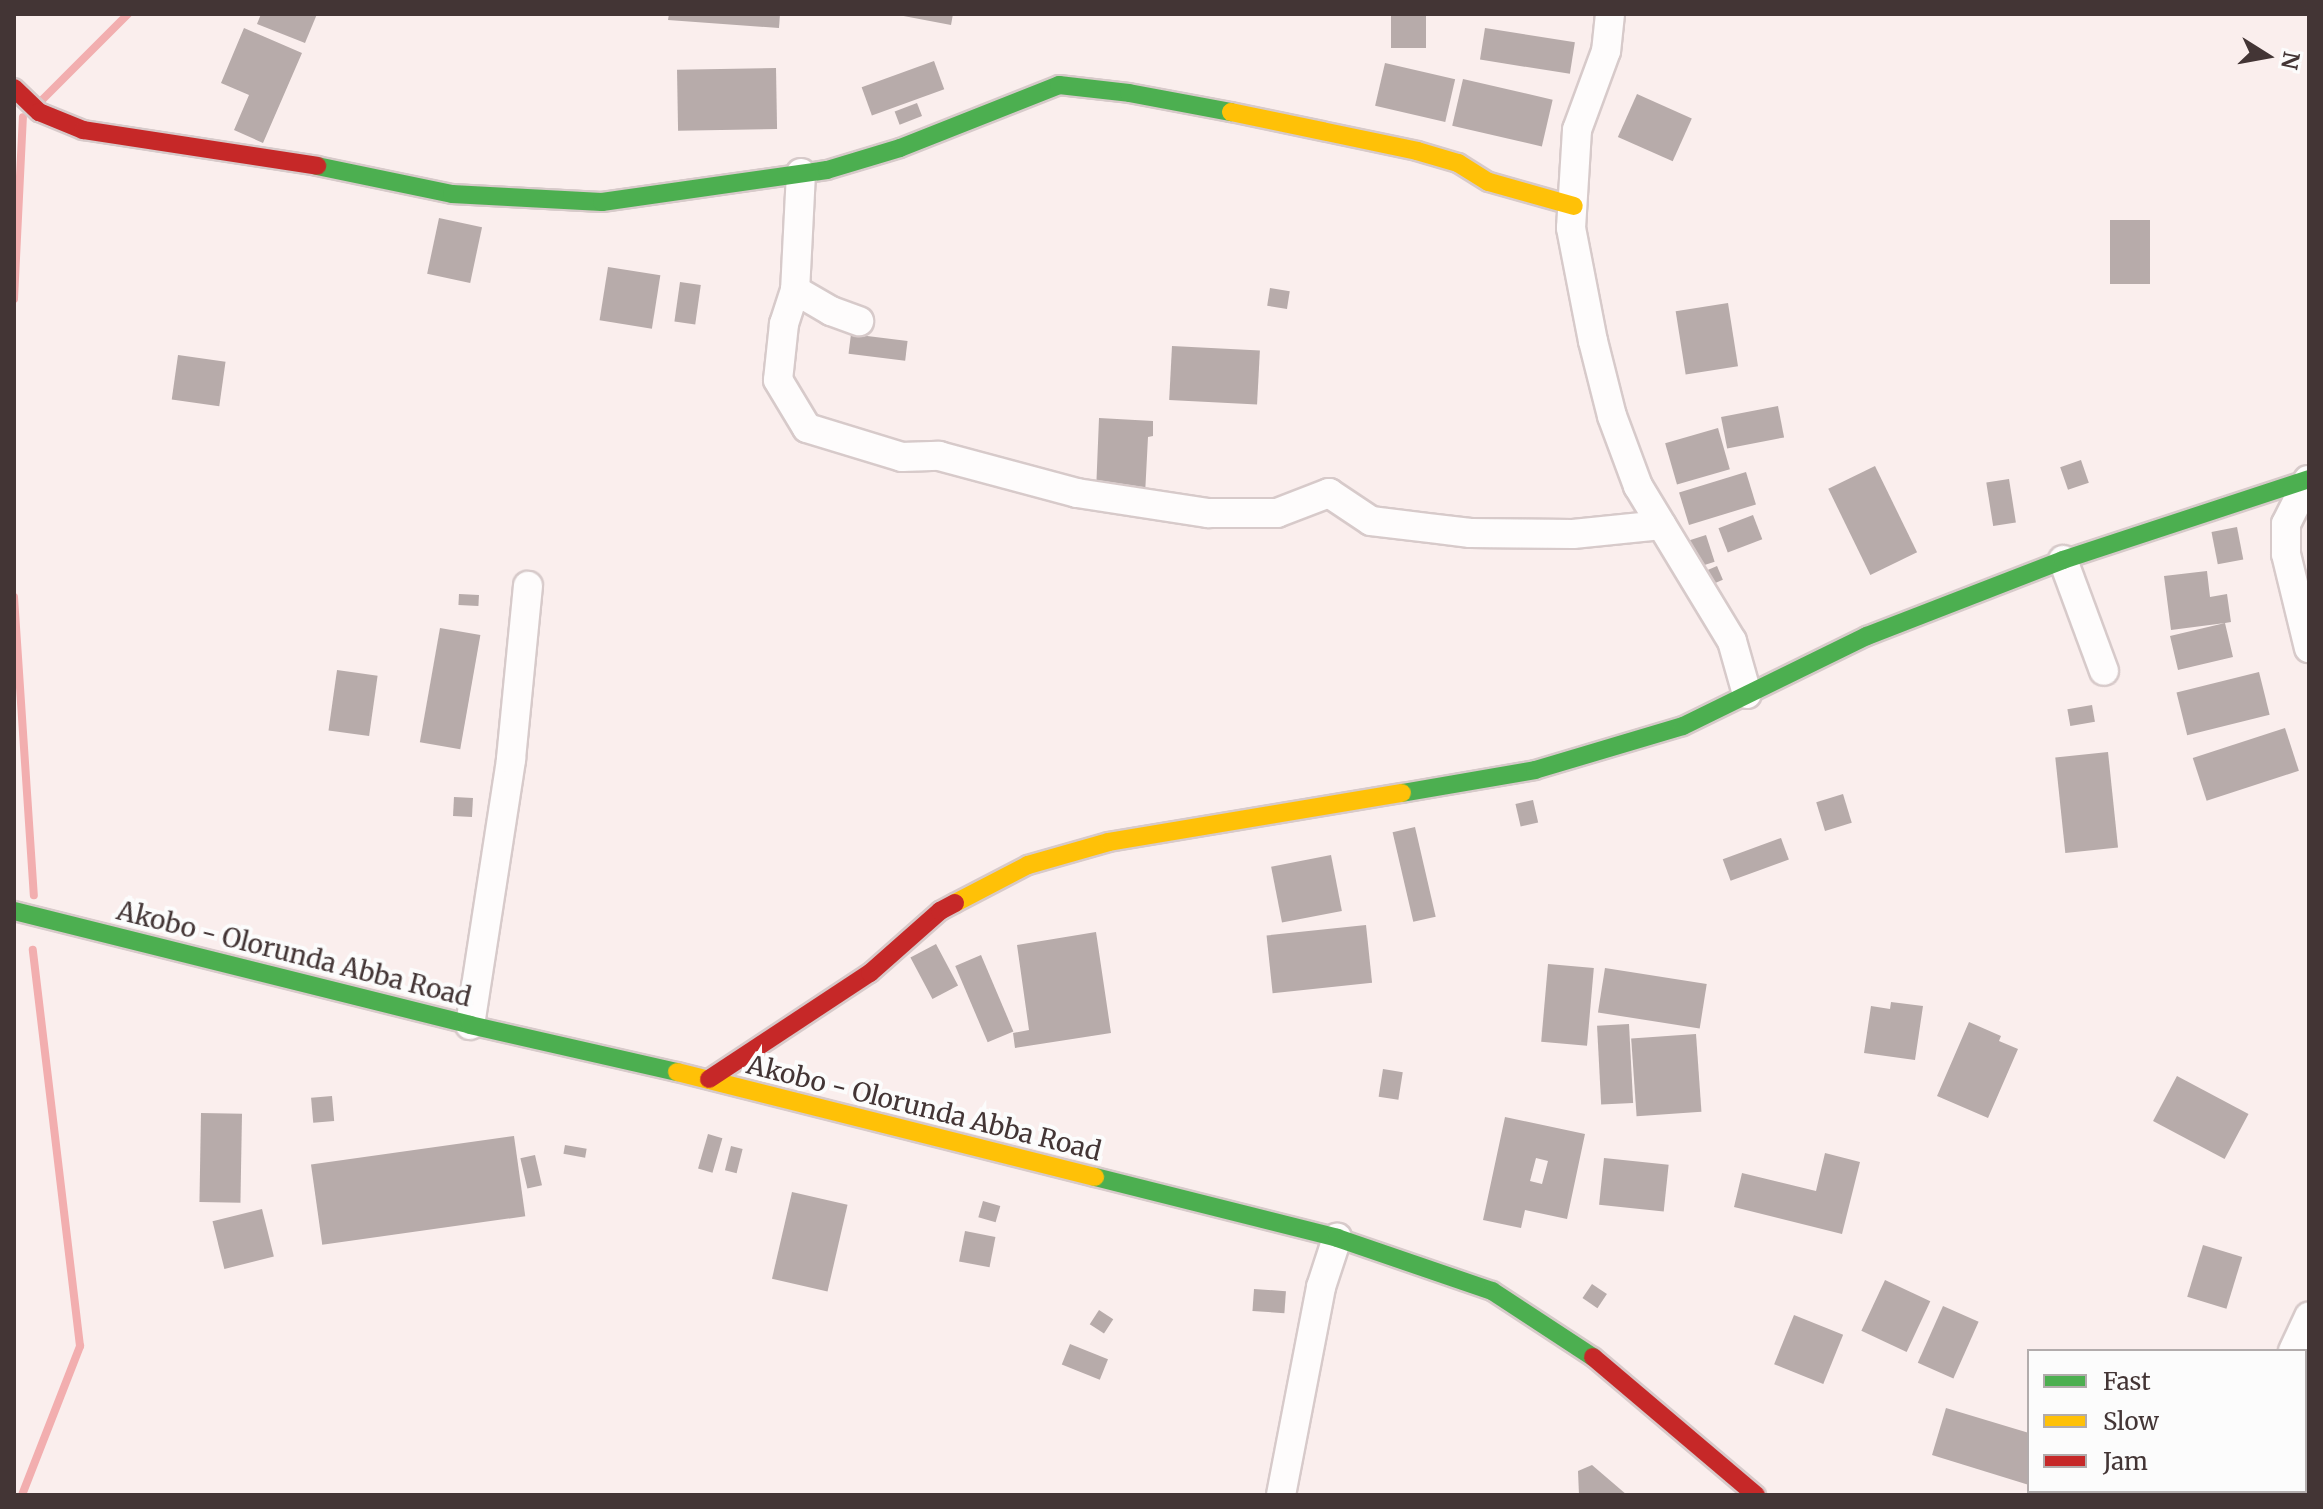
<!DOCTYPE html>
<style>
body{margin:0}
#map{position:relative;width:2323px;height:1509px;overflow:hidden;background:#faeeed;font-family:Merriweather,serif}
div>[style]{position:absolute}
.stream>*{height:8px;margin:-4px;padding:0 4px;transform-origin:4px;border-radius:4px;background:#f2aeaf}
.building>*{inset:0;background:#b7abaa;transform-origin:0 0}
.roads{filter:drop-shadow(2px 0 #d7caca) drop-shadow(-2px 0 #d7caca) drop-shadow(0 2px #d7caca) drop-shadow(0 -2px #d7caca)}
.street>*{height:28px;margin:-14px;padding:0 14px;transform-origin:14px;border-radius:14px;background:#fefcfc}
.fast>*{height:18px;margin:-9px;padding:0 9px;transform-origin:9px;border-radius:9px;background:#4caf50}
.slow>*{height:18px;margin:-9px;padding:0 9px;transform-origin:9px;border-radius:9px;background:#ffc107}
.jam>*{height:18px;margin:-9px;padding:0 9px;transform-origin:9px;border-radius:9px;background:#c62828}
span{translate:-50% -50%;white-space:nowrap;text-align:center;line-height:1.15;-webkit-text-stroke:8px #fcfcfc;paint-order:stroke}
.street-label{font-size:26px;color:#433535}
.frame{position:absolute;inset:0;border:16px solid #433535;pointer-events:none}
.legend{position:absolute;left:2027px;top:1349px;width:280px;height:144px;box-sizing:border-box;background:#fcfcfc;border:2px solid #b2acac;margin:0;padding:10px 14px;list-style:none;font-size:24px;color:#433535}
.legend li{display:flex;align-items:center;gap:16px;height:40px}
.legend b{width:40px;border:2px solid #b2acac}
.north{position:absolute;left:2227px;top:16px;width:80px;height:80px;-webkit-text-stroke:6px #fcfcfc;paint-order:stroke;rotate:101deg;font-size:22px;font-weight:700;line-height:32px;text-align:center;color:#433535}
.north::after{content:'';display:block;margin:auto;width:28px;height:36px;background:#433535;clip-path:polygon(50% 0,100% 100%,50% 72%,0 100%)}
</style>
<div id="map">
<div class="stream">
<i style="left:41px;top:101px;width:123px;rotate:-45deg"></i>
<i style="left:14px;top:299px;width:182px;rotate:-87.2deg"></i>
<i style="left:14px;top:597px;width:299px;rotate:86.2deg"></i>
<i style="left:22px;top:1495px;width:160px;rotate:-68.7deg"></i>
<i style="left:80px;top:1346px;width:399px;rotate:-96.8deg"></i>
</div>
<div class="building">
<i style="clip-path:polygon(261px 14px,317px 14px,305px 43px,257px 24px)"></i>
<i style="clip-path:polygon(669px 14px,780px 14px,779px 28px,668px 20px)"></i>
<i style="clip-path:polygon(893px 14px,953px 14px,951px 25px)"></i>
<i style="left:1391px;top:14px;width:35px;height:34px"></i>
<i style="clip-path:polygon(244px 28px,302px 53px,263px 143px,234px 130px,249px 95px,221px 83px)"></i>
<i style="left:1485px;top:28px;width:91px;height:32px;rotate:9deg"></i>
<i style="left:934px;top:61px;width:30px;height:77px;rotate:70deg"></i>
<i style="left:1385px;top:63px;width:72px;height:44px;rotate:13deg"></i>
<i style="left:776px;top:68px;width:61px;height:99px;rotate:89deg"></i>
<i style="left:1463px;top:79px;width:92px;height:48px;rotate:13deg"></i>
<i style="left:1637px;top:94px;width:60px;height:47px;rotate:24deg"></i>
<i style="left:917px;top:103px;width:14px;height:24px;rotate:69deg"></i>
<i style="left:439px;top:218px;width:44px;height:57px;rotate:12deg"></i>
<i style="left:2110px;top:220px;width:40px;height:64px"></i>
<i style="left:608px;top:267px;width:53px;height:54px;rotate:9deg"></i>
<i style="left:680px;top:282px;width:21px;height:40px;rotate:8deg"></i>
<i style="left:1270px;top:288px;width:20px;height:18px;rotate:9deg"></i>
<i style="left:1728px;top:303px;width:64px;height:53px;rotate:81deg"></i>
<i style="left:851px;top:334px;width:57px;height:20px;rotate:7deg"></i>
<i style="left:1172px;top:346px;width:88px;height:54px;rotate:3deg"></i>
<i style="left:178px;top:355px;width:48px;height:45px;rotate:8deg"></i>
<i style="left:1778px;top:406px;width:32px;height:58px;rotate:79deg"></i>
<i style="clip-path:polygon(1099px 418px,1153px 421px,1153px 436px,1148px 437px,1145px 495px,1096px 492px)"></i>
<i style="left:1718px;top:428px;width:43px;height:55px;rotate:74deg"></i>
<i style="left:2081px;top:460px;width:24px;height:22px;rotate:71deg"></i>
<i style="left:1875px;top:466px;width:96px;height:52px;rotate:64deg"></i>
<i style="left:1746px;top:472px;width:34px;height:70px;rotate:73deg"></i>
<i style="left:2009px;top:479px;width:44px;height:23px;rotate:81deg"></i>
<i style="left:1753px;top:515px;width:26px;height:37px;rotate:69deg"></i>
<i style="left:2237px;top:527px;width:33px;height:26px;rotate:79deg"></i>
<i style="left:1706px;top:535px;width:28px;height:23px;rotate:72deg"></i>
<i style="left:1717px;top:566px;width:15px;height:12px;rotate:67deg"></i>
<i style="clip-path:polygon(2207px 571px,2210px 597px,2227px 594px,2231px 622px,2225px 623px,2233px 657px,2178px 670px,2170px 636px,2225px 623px,2171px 630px,2164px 576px)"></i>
<i style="left:459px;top:594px;width:20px;height:11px;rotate:3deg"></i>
<i style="left:440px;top:628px;width:41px;height:116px;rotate:10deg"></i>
<i style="left:337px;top:670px;width:41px;height:61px;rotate:8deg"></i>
<i style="left:2259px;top:672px;width:44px;height:85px;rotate:76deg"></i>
<i style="left:2092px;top:705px;width:17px;height:25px;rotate:80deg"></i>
<i style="left:2285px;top:728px;width:45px;height:97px;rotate:72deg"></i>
<i style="left:2108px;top:752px;width:96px;height:53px;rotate:84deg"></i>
<i style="left:1843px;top:794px;width:30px;height:28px;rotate:73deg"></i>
<i style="left:454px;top:797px;width:19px;height:19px;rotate:3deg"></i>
<i style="left:1533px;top:800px;width:23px;height:18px;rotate:77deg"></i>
<i style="left:1415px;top:827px;width:92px;height:23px;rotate:77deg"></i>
<i style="left:1781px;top:838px;width:23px;height:62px;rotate:70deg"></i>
<i style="left:1331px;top:855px;width:57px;height:61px;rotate:79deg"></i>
<i style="left:1366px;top:925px;width:58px;height:100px;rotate:84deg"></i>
<i style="clip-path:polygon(1096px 932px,1111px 1033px,1015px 1048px,1013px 1033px,1029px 1030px,1017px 945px)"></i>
<i style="left:936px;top:944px;width:47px;height:29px;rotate:62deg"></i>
<i style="left:981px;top:955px;width:83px;height:28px;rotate:67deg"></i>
<i style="left:1548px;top:964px;width:46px;height:78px;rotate:5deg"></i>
<i style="left:1605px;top:968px;width:103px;height:45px;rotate:9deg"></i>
<i style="clip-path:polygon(1891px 1002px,1923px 1006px,1915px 1060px,1864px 1053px,1871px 1006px,1890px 1009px)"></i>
<i style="clip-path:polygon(1969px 1022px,2001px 1036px,1999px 1041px,2018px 1049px,1988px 1118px,1937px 1096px)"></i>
<i style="left:1629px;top:1024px;width:79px;height:32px;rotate:87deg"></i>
<i style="left:1696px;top:1034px;width:78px;height:65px;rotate:86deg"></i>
<i style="left:1383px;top:1069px;width:20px;height:28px;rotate:9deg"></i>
<i style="left:2177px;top:1076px;width:81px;height:51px;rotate:28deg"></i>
<i style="left:332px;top:1096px;width:25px;height:21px;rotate:85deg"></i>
<i style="left:201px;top:1113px;width:41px;height:89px;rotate:1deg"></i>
<i style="clip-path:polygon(evenodd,1505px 1117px,1585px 1134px,1567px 1219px,1525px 1210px,1521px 1228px,1483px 1220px,1505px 1117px,1536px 1158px,1548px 1161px,1542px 1184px,1530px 1181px,1536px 1158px)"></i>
<i style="left:708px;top:1134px;width:15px;height:36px;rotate:16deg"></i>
<i style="left:514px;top:1136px;width:81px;height:205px;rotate:82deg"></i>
<i style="left:565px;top:1145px;width:22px;height:9px;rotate:10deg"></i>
<i style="left:731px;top:1146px;width:12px;height:25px;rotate:14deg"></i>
<i style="clip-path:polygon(1825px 1153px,1860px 1162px,1842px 1234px,1734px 1207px,1742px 1173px,1816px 1191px)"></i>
<i style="left:535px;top:1155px;width:31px;height:15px;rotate:77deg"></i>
<i style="left:1604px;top:1158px;width:65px;height:47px;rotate:6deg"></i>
<i style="left:792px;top:1192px;width:57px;height:89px;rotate:13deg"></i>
<i style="left:983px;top:1201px;width:18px;height:17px;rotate:16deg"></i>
<i style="left:262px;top:1209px;width:49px;height:51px;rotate:76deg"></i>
<i style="left:965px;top:1231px;width:31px;height:31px;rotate:11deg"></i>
<i style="left:2203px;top:1245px;width:41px;height:54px;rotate:17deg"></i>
<i style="left:1885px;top:1280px;width:50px;height:56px;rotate:25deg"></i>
<i style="left:1592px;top:1284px;width:18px;height:17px;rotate:34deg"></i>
<i style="left:1254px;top:1289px;width:32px;height:22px;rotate:4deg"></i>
<i style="left:1943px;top:1306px;width:39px;height:62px;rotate:24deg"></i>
<i style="left:1099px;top:1310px;width:17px;height:17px;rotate:33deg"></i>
<i style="left:1794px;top:1315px;width:53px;height:53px;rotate:22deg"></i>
<i style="left:1070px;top:1344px;width:41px;height:22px;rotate:22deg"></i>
<i style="clip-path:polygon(1946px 1408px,2029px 1433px,2029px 1485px,1932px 1455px)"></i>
<i style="clip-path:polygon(1592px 1465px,1627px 1495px,1579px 1495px,1578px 1471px)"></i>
</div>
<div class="roads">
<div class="street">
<i style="left:1610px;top:14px;width:37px;rotate:96deg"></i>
<i style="left:1606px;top:51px;width:84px;rotate:110.2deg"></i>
<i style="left:1577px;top:130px;width:98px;rotate:93.5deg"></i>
<i style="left:1571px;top:228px;width:115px;rotate:79deg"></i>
<i style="left:1593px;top:341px;width:77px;rotate:75.8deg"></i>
<i style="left:1612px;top:416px;width:75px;rotate:69.6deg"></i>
<i style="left:1638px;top:486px;width:181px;rotate:58.8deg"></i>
<i style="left:1732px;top:641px;width:55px;rotate:74.2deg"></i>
<i style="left:801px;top:173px;width:117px;rotate:92.9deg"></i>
<i style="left:795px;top:290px;width:42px;rotate:30.3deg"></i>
<i style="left:831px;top:311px;width:30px;rotate:20deg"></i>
<i style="left:795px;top:290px;width:36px;rotate:108deg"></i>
<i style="left:784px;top:324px;width:56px;rotate:96.1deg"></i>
<i style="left:778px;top:380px;width:56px;rotate:58.9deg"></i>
<i style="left:807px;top:428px;width:99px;rotate:17deg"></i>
<i style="left:902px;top:457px;width:37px;rotate:-2deg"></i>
<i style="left:939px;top:456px;width:143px;rotate:15deg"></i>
<i style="left:1077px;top:493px;width:133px;rotate:8.7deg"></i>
<i style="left:1208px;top:513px;width:69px"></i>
<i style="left:1277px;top:513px;width:56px;rotate:-21deg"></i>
<i style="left:1329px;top:493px;width:50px;rotate:33.7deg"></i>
<i style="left:1371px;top:521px;width:100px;rotate:6.9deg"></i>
<i style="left:1470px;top:533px;width:103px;rotate:0.6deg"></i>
<i style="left:1573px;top:534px;width:89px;rotate:-5.8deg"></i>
<i style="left:2308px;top:480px;width:49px;rotate:116.6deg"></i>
<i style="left:2286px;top:524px;width:30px;rotate:90deg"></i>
<i style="left:2286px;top:554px;width:97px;rotate:76.3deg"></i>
<i style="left:2063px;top:560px;width:118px;rotate:69.7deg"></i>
<i style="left:470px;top:1025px;width:269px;rotate:-81.2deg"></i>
<i style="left:511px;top:759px;width:174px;rotate:-84.4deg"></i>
<i style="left:2293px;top:1351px;width:38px;rotate:-65deg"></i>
<i style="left:1281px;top:1495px;width:212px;rotate:-79.1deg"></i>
<i style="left:1321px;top:1287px;width:52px;rotate:-71.9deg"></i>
</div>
<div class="fast">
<i style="left:317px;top:166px;width:138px;rotate:11.7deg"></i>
<i style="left:452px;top:194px;width:150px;rotate:3.1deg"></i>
<i style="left:602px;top:202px;width:227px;rotate:-8.1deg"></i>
<i style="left:827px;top:170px;width:76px;rotate:-16.8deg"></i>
<i style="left:900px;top:148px;width:171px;rotate:-21.6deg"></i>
<i style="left:1059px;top:85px;width:70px;rotate:6.5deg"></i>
<i style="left:1129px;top:93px;width:104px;rotate:10.6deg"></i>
<i style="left:1402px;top:793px;width:135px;rotate:-9.8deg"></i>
<i style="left:1535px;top:770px;width:154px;rotate:-16.6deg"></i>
<i style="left:1683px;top:726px;width:205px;rotate:-26.1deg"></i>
<i style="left:1867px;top:636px;width:210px;rotate:-21.2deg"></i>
<i style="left:2063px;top:560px;width:259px;rotate:-18.2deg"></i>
<i style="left:14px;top:911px;width:470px;rotate:14deg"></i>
<i style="left:470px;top:1025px;width:212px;rotate:12.8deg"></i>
<i style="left:1095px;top:1177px;width:250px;rotate:14.1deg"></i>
<i style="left:1337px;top:1238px;width:164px;rotate:18.9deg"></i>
<i style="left:1492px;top:1291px;width:121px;rotate:33.2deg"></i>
</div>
<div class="slow">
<i style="left:1231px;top:112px;width:190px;rotate:11.8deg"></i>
<i style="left:1417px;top:151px;width:43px;rotate:16.3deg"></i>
<i style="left:1458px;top:163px;width:36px;rotate:32deg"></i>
<i style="left:1489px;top:182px;width:88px;rotate:15.8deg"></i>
<i style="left:955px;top:903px;width:82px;rotate:-27.5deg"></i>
<i style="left:1028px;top:865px;width:84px;rotate:-15.9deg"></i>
<i style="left:1109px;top:842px;width:297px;rotate:-9.5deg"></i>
<i style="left:677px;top:1072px;width:431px;rotate:14.1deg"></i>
</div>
<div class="jam">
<i style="left:14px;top:88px;width:35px;rotate:44deg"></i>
<i style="left:39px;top:112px;width:48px;rotate:22.2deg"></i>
<i style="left:83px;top:130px;width:237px;rotate:8.7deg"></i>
<i style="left:709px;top:1079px;width:193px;rotate:-33.4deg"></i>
<i style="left:870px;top:973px;width:94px;rotate:-41.5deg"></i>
<i style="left:940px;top:911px;width:17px;rotate:-28deg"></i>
<i style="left:1593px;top:1357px;width:214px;rotate:40.3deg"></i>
</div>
</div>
<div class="street-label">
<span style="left:294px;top:954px;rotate:14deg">Akobo - Olorunda Abba Road</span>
<span style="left:924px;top:1108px;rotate:14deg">Akobo - Olorunda Abba Road</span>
</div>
<div class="frame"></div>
<ul class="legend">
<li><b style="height:10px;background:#4caf50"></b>Fast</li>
<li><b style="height:10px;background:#ffc107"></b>Slow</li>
<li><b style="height:10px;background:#c62828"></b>Jam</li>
</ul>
<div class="north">N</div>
</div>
